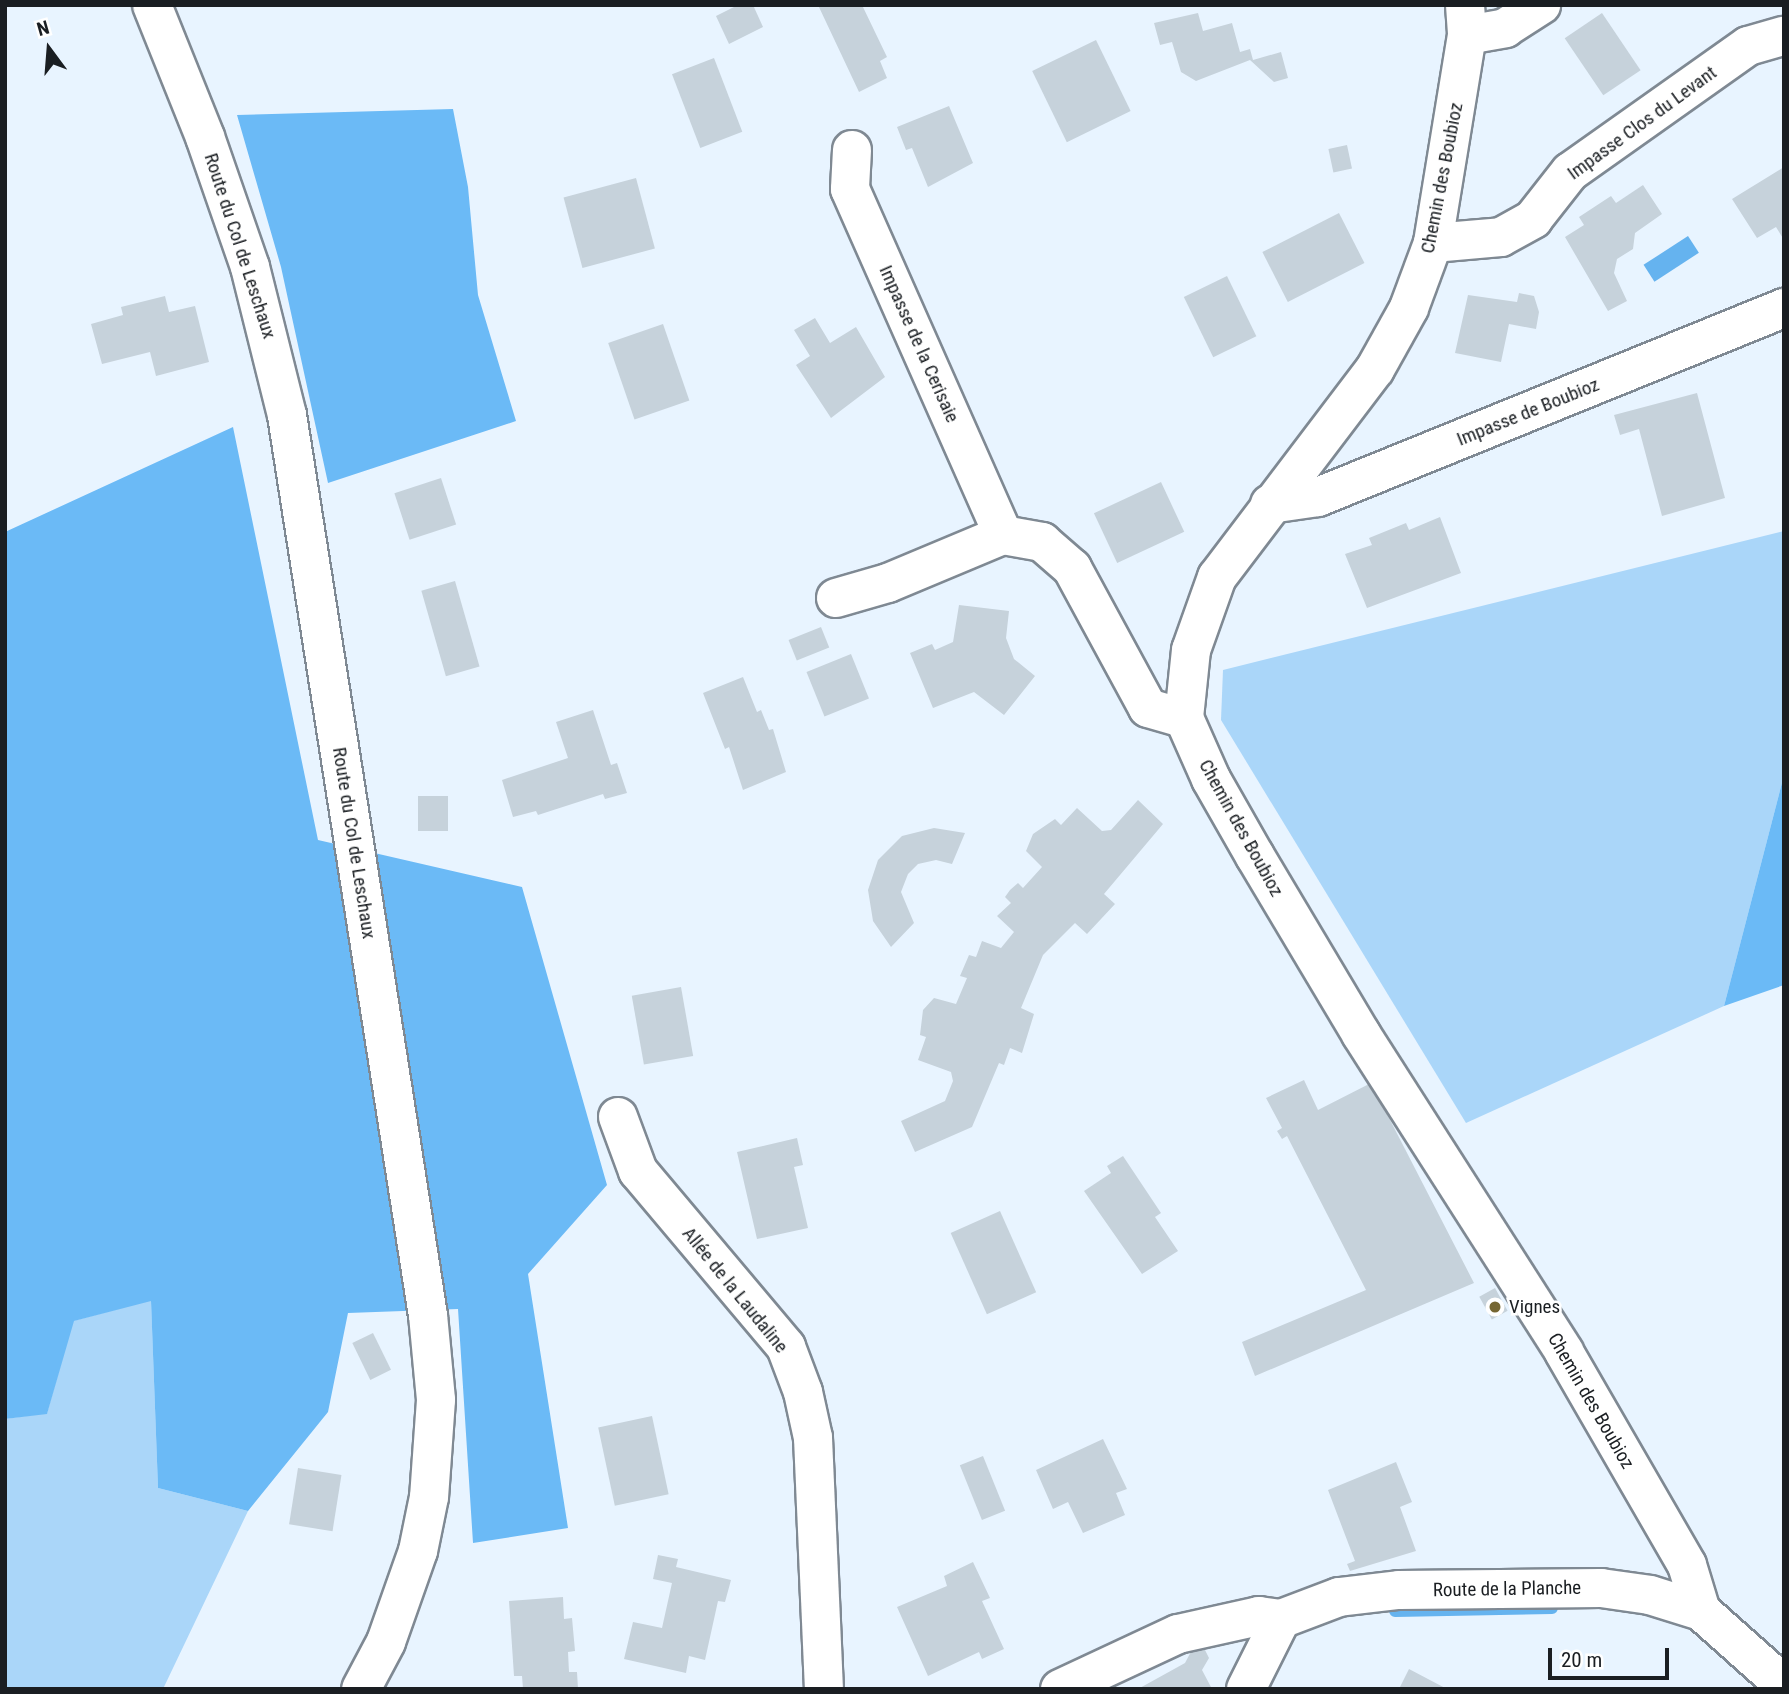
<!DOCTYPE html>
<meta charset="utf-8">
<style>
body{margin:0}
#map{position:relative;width:1789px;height:1694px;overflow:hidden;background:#e8f4ff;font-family:"Roboto Condensed",sans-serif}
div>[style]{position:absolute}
.green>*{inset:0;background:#aad6f9}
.forest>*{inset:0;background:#6bbaf6}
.water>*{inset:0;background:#65b3ef;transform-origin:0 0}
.stream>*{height:12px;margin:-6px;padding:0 6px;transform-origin:6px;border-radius:6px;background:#65b3ef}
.building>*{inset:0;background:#c6d2db;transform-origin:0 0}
.roads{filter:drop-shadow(2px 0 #7f8993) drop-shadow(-2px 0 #7f8993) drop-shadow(0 2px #7f8993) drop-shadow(0 -2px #7f8993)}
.street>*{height:38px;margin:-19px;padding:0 19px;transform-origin:19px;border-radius:19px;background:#fff}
.secondary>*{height:38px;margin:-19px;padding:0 19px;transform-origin:19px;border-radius:19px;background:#fff}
.dots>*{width:19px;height:19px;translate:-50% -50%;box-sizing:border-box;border:4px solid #fff;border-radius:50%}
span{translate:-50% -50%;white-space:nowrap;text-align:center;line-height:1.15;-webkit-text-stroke:5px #fff;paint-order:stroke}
.street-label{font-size:19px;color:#1a1e22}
.poi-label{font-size:19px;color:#1a1e22}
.left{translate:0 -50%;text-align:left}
.frame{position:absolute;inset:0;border:7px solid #1a1e22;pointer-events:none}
.north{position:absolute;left:14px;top:14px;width:70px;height:70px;-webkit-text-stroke:5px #fff;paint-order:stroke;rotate:344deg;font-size:19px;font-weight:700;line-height:28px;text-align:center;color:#1a1e22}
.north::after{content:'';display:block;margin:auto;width:24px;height:32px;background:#1a1e22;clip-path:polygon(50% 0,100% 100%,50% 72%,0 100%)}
.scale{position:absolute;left:1548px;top:1648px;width:121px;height:32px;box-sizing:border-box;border:4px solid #1a1e22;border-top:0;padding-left:9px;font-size:21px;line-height:24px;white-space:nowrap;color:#1a1e22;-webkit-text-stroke:5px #fff;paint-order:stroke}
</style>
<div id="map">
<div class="green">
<i style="clip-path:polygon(1784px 531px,1784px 775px,1724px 1006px,1466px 1123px,1221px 720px,1223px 670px)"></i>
<i style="clip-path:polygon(151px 1300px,158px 1488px,248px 1511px,163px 1689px,5px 1689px,5px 1419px,47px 1413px,73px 1321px)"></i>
</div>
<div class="forest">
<i style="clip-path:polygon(453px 109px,468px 187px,478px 295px,516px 421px,328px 483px,281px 267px,237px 115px)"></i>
<i style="clip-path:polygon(233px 427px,318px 840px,522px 887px,607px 1185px,528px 1274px,568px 1528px,473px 1543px,458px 1309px,348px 1313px,328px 1412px,248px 1511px,158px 1488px,151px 1301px,74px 1321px,47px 1414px,5px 1419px,5px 532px)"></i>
<i style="clip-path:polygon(1784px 775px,1784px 985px,1724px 1006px)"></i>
</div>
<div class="water">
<i style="left:1688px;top:236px;width:20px;height:53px;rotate:57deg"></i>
</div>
<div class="stream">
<i style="left:1395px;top:1611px;width:157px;rotate:-1.1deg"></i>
</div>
<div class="building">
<i style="clip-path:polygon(738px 5px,753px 5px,763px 27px,729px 44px,716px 16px)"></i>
<i style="clip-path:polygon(818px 5px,862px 5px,887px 57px,880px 61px,887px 78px,859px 92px)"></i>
<i style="clip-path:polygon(1198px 13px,1203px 31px,1232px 23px,1240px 52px,1250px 49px,1253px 60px,1281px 52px,1288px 78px,1274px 82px,1250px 60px,1196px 81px,1181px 72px,1172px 42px,1160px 45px,1154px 23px)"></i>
<i style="left:1602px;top:13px;width:69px;height:45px;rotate:56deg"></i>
<i style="left:1096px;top:40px;width:79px;height:71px;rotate:64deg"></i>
<i style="left:714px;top:58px;width:79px;height:45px;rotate:69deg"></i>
<i style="clip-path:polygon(949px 106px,973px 163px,928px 187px,912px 148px,906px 150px,897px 127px)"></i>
<i style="left:1347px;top:145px;width:24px;height:19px;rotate:78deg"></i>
<i style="clip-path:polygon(1784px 167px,1784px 240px,1776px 227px,1757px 238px,1732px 199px)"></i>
<i style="left:636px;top:178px;width:73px;height:75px;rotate:75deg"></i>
<i style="clip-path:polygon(1643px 185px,1662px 214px,1635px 233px,1633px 249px,1617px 259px,1614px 273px,1627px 301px,1608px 311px,1565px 237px,1584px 225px,1579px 217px,1611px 196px,1616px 203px)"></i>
<i style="left:1339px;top:213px;width:56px;height:86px;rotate:63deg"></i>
<i style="left:1227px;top:276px;width:67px;height:48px;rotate:64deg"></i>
<i style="clip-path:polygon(1519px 293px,1534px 296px,1539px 312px,1536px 329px,1509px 324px,1501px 362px,1455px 353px,1468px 295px,1517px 302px)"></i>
<i style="clip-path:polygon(165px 296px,169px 312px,195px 306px,209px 362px,156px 376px,150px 352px,102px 364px,91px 324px,123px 315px,121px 307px)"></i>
<i style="clip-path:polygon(815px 318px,830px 343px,856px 327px,885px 377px,831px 418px,796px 365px,810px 356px,794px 330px)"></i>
<i style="left:663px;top:324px;width:81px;height:58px;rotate:71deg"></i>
<i style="clip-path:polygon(1697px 393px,1725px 498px,1662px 516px,1639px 429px,1620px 435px,1614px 415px)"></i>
<i style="left:441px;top:478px;width:49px;height:49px;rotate:72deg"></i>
<i style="left:1161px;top:482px;width:55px;height:74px;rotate:65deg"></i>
<i style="clip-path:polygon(1440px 517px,1461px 573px,1367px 608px,1345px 554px,1372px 545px,1369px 538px,1406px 523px,1409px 530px)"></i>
<i style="left:455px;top:581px;width:89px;height:35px;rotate:74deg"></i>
<i style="clip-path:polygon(959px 605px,1009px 611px,1006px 638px,1014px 659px,1035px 676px,1004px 715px,974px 692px,933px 708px,910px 653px,932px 644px,935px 650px,953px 642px)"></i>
<i style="left:821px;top:627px;width:22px;height:35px;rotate:68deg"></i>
<i style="left:851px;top:654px;width:48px;height:48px;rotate:68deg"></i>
<i style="clip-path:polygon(743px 677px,757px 712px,761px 710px,769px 730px,773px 729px,786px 772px,743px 790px,729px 747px,725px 749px,703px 693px)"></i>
<i style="clip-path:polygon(593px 710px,611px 765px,617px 763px,627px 793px,605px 799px,603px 794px,538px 815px,536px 811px,513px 817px,502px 780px,568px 758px,556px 722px)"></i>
<i style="left:418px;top:796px;width:30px;height:35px"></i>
<i style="clip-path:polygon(1138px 800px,1163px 824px,1104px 894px,1115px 904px,1087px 934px,1075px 923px,1043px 955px,1021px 1008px,1034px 1014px,1022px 1053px,1010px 1048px,1004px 1065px,999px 1063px,972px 1127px,915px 1152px,901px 1121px,945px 1101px,953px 1081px,951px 1072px,918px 1060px,926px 1037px,920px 1035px,923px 1010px,934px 998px,956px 1004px,967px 978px,960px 976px,969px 955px,976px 957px,982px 941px,1001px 948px,1014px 932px,997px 916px,1011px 903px,1005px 897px,1010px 890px,1018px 883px,1023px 888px,1042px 867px,1026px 851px,1033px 834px,1055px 819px,1061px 825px,1077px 808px,1102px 831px,1111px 830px)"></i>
<i style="clip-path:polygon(934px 828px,965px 833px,952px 864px,936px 860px,918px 864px,908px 874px,901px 892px,914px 923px,891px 947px,873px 921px,868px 890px,878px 860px,902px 836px)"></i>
<i style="left:681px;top:987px;width:70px;height:50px;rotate:80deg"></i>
<i style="clip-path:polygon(1304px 1080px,1318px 1110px,1371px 1083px,1474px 1283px,1255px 1376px,1242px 1342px,1366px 1290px,1287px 1136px,1282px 1139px,1277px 1131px,1282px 1128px,1266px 1098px)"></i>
<i style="clip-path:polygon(797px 1138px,803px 1165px,794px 1167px,808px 1228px,757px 1239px,737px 1152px)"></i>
<i style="clip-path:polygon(1123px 1156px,1161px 1213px,1155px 1217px,1178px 1251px,1142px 1274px,1084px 1191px,1111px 1173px,1107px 1166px)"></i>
<i style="left:1000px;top:1211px;width:89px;height:54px;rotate:66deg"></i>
<i style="left:1495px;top:1288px;width:26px;height:18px;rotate:61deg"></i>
<i style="left:373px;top:1333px;width:41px;height:23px;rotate:64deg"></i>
<i style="left:652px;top:1416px;width:80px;height:55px;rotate:78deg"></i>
<i style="clip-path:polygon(1103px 1439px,1127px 1489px,1116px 1493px,1125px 1515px,1083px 1533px,1068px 1502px,1053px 1509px,1036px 1470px)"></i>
<i style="left:983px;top:1456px;width:59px;height:25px;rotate:68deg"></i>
<i style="clip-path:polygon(1396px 1462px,1412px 1502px,1400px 1507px,1416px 1551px,1350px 1571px,1347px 1564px,1355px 1561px,1328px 1490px)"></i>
<i style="left:298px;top:1468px;width:44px;height:57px;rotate:9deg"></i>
<i style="clip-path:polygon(658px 1555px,678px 1559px,676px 1567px,731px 1580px,725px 1602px,718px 1601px,705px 1660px,689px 1656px,686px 1673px,624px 1659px,633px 1622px,662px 1628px,672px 1583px,653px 1579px)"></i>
<i style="clip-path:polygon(973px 1562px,990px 1598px,982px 1601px,1004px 1649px,982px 1659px,979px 1652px,928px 1676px,897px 1607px,947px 1586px,944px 1576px)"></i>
<i style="clip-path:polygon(563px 1597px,564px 1619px,572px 1618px,575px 1651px,568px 1652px,569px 1672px,577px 1672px,578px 1689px,523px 1689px,522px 1676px,514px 1676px,509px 1601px)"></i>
<i style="clip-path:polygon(1194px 1646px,1204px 1648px,1209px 1658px,1202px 1670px,1212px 1689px,1138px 1689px,1185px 1663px)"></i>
<i style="clip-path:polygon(1409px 1669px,1447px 1689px,1390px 1689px,1399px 1689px)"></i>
</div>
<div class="roads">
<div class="street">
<i style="left:1465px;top:5px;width:30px;rotate:86deg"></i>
<i style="left:1467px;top:35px;width:211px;rotate:99.3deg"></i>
<i style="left:1433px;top:243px;width:69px;rotate:110.3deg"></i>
<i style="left:1409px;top:308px;width:70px;rotate:119.1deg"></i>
<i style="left:1375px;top:369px;width:261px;rotate:127.2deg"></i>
<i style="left:1217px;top:577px;width:77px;rotate:109.6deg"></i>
<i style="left:1191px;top:650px;width:68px;rotate:95.9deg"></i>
<i style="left:1184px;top:718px;width:67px;rotate:66.1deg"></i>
<i style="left:1211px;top:779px;width:89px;rotate:60.3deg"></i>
<i style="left:1255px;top:856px;width:207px;rotate:59.2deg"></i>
<i style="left:1361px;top:1034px;width:377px;rotate:57.4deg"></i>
<i style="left:1564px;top:1352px;width:246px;rotate:60deg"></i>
<i style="left:1687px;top:1565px;width:48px;rotate:73.1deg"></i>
<i style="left:1467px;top:35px;width:39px;rotate:-10deg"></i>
<i style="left:1505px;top:28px;width:43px;rotate:-32.6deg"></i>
<i style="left:852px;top:150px;width:39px;rotate:93deg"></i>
<i style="left:850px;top:189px;width:378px;rotate:66.1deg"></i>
<i style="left:1433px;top:243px;width:68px;rotate:-5deg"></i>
<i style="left:1501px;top:237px;width:37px;rotate:-29deg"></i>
<i style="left:1533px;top:219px;width:60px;rotate:-51.8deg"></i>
<i style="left:1570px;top:172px;width:218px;rotate:-35.3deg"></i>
<i style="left:1748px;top:46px;width:37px;rotate:-16deg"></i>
<i style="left:1270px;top:504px;width:49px;rotate:-8.3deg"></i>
<i style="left:1318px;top:497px;width:503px;rotate:-22.08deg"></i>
<i style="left:836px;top:598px;width:54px;rotate:-16.1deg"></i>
<i style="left:888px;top:583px;width:125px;rotate:-22.7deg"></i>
<i style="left:1003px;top:535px;width:40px;rotate:10deg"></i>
<i style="left:1042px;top:542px;width:40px;rotate:41deg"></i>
<i style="left:1072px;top:568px;width:159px;rotate:61.5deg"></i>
<i style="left:1148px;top:708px;width:37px;rotate:16deg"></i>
<i style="left:618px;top:1117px;width:58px;rotate:69.7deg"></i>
<i style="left:638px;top:1171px;width:230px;rotate:49.9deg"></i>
<i style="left:786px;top:1347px;width:48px;rotate:69.3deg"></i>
<i style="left:803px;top:1392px;width:47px;rotate:77.7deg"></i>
<i style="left:813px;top:1438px;width:251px;rotate:87.5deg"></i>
<i style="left:1060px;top:1689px;width:130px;rotate:-25deg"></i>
<i style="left:1178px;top:1634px;width:83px;rotate:-12.5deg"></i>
<i style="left:1259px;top:1616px;width:22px;rotate:8deg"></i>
<i style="left:1246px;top:1689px;width:78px;rotate:-63.4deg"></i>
<i style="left:1281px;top:1619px;width:62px;rotate:-20.8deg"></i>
<i style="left:1339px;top:1597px;width:60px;rotate:-6.7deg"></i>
<i style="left:1399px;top:1590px;width:202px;rotate:-0.6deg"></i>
<i style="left:1601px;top:1588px;width:49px;rotate:8.1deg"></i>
<i style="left:1650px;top:1595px;width:53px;rotate:17.4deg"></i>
<i style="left:1701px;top:1611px;width:111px;rotate:41.7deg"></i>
</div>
<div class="secondary">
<i style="left:152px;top:5px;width:142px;rotate:68.1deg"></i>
<i style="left:205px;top:137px;width:138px;rotate:70.9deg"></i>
<i style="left:250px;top:267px;width:153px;rotate:76deg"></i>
<i style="left:287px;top:415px;width:911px;rotate:81.1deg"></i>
<i style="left:428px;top:1315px;width:85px;rotate:84.6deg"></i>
<i style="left:436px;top:1400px;width:97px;rotate:94.1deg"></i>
<i style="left:429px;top:1497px;width:55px;rotate:101.5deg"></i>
<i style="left:418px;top:1551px;width:96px;rotate:109.4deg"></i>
<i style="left:386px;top:1642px;width:53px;rotate:118deg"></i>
</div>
</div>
<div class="dots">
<i style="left:1495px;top:1307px;background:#756633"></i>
</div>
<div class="street-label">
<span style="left:1642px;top:123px;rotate:-36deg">Impasse Clos du Levant</span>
<span style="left:1442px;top:178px;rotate:-79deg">Chemin des Boubioz</span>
<span style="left:240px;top:246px;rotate:72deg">Route du Col de Leschaux</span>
<span style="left:919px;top:344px;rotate:66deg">Impasse de la Cerisaie</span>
<span style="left:1528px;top:412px;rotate:-22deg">Impasse de Boubioz</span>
<span style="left:1241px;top:828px;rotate:61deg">Chemin des Boubioz</span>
<span style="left:354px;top:843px;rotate:81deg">Route du Col de Leschaux</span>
<span style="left:735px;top:1290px;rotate:51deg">Allée de la Laudaline</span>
<span style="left:1591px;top:1401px;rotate:60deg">Chemin des Boubioz</span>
<span style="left:1507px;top:1589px;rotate:-1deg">Route de la Planche</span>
</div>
<div class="poi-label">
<span class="left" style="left:1509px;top:1307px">Vignes</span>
</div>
<div class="frame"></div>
<div class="north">N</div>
<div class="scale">20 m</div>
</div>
